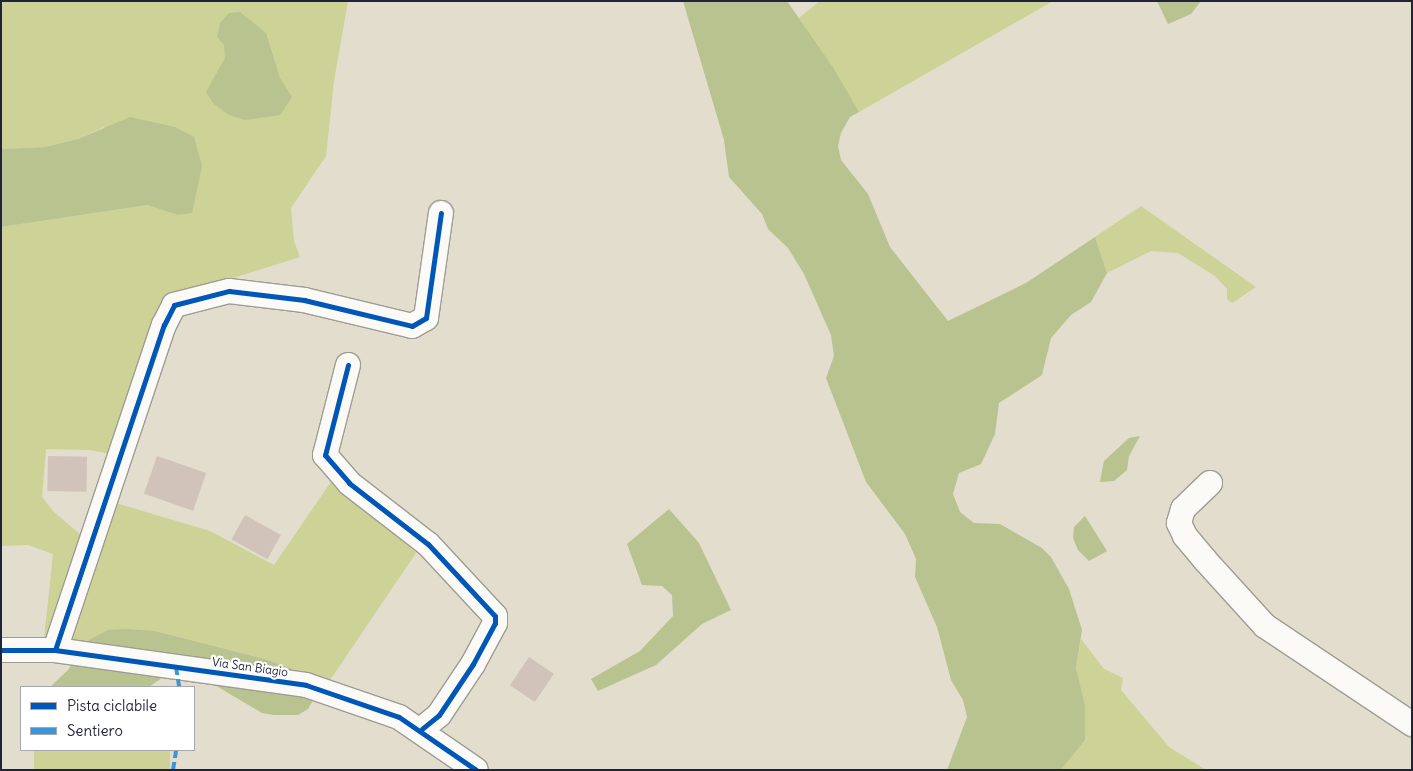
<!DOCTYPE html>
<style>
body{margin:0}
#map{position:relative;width:1413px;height:771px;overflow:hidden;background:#e2ddcc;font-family:Delius,sans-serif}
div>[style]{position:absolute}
.green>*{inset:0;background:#cdd297;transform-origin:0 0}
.forest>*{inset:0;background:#b8c390}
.building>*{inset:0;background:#d1c3ba;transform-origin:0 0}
.roads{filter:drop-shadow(1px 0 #9f9c95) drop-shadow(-1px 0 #9f9c95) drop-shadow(0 1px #9f9c95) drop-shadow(0 -1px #9f9c95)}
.street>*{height:24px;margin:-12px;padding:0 12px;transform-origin:12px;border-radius:12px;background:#fbfaf7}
.quiet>*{height:4px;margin-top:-2px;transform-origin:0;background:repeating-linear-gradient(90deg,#3b95d9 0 8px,transparent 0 12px)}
.cycleway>*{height:5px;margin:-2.5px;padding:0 2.5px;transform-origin:2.5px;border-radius:2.5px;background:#0057b8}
span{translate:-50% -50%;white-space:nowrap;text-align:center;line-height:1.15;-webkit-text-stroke:4.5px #fff;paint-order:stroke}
.street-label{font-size:12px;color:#22223b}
.frame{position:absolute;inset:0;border:2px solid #22223b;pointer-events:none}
.legend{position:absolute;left:20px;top:686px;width:175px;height:65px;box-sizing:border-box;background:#fff;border:1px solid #a7a7b1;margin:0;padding:6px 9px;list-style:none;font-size:15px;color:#22223b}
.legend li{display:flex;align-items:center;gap:10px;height:25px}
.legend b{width:25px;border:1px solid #a7a7b1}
</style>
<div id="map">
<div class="green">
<i style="clip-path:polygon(4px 1px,348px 1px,334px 81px,326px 156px,291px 208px,294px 241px,300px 257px,173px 297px,116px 455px,90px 450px,46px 449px,42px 497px,54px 512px,88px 541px,43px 648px,53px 554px,28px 545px,1px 546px,1px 227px,148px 205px,177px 215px,104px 127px,78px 139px,45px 147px,1px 149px,1px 5px)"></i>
<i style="clip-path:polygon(820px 1px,1053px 1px,859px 112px,799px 18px)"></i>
<i style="clip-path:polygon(1141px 206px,1256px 287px,1232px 303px,1227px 299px,1227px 289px,1215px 276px,1178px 253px,1151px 251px,1107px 273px,1095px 237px)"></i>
<i style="clip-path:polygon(335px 476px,416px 553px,326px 686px,312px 684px,290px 668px,265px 659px,155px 631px,108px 630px,81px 651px,66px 649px,116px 503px,210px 531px,274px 565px)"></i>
<i style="clip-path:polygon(1081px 639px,1104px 669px,1123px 678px,1121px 690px,1169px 747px,1206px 770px,1061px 770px,1085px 740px,1085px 705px,1076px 668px)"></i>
<i style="left:34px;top:750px;width:136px;height:20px"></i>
</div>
<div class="forest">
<i style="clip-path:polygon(683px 1px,787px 1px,834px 69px,859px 112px,850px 117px,841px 133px,838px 146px,841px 160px,868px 194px,890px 247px,948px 321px,1026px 283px,1095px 237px,1107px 273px,1091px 302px,1071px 315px,1051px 338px,1042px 375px,999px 403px,995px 434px,981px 464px,959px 473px,953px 494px,960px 512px,974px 523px,1000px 524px,1042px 548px,1051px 557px,1069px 589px,1082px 630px,1076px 668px,1085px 705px,1085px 740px,1061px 770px,947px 770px,967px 717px,963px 700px,951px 680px,937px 627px,915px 577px,916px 559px,905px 534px,866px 482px,826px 378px,834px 356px,831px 335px,804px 274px,788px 248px,768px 229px,762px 214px,729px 177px,724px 140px)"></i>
<i style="clip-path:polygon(1157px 1px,1201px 1px,1191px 14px,1168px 24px)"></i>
<i style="clip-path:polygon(240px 12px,266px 33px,280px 78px,292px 97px,280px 115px,245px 120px,229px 115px,213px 103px,206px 92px,225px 58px,224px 45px,217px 37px,220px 23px,229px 13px)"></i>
<i style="clip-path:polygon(130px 117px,175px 127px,194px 137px,202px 166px,192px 213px,177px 215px,148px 205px,1px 227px,1px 149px,45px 147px,78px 139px)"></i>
<i style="clip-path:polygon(1140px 436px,1129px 456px,1127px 470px,1114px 481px,1100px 482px,1104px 461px,1129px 438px)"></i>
<i style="clip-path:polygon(669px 509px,699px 543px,731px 610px,702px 624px,656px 665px,598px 691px,591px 679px,640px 651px,673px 616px,672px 595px,662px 586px,642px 585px,627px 544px)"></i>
<i style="clip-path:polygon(1085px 516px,1107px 551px,1089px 561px,1078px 550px,1073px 538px,1074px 527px)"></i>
<i style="clip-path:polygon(126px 629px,155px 631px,265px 659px,290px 668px,306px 678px,315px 697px,308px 709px,298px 715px,274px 715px,262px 713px,203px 678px,166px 675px,149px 687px,50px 687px,68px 670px,89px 640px,108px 630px)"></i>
</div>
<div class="building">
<i style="left:48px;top:456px;width:39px;height:35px;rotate:1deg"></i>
<i style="left:157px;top:456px;width:52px;height:40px;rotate:19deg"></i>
<i style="left:245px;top:515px;width:41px;height:28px;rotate:29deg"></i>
<i style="left:529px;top:657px;width:30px;height:34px;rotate:34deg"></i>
</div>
<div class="roads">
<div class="street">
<i style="left:348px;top:365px;width:93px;rotate:104.3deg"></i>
<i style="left:325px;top:455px;width:37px;rotate:49deg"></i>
<i style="left:349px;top:483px;width:100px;rotate:37.7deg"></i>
<i style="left:428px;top:544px;width:98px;rotate:47.1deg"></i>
<i style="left:495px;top:616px;width:7px;rotate:90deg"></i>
<i style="left:495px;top:623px;width:47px;rotate:118.2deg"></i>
<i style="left:473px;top:664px;width:61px;rotate:123.7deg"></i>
<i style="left:439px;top:715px;width:22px;rotate:141deg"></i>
<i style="left:1210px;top:483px;width:37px;rotate:136deg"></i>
<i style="left:1183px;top:509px;width:15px;rotate:106deg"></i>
<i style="left:1179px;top:523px;width:14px;rotate:65deg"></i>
<i style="left:1185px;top:536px;width:31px;rotate:50deg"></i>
<i style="left:1205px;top:560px;width:89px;rotate:47.7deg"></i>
<i style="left:1265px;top:626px;width:177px;rotate:33.7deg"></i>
<i style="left:1px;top:650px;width:54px"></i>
<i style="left:55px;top:650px;width:253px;rotate:7.9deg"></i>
<i style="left:306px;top:685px;width:98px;rotate:19deg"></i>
<i style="left:399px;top:717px;width:93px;rotate:34.5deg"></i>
<i style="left:55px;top:650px;width:343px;rotate:-71.5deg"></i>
<i style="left:164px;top:325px;width:22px;rotate:-63deg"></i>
<i style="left:174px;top:305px;width:57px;rotate:-14.3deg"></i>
<i style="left:229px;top:291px;width:76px;rotate:6.8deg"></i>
<i style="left:304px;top:300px;width:111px;rotate:13.5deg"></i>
<i style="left:412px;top:326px;width:16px;rotate:-30deg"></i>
<i style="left:426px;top:318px;width:106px;rotate:-81.9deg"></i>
</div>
</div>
<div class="quiet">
<i style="left:176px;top:667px;width:20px;rotate:81deg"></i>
<i style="left:173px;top:770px;width:20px;rotate:-81deg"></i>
</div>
<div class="cycleway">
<i style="left:348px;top:365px;width:93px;rotate:104.3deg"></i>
<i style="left:325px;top:455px;width:37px;rotate:49deg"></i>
<i style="left:349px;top:483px;width:100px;rotate:37.7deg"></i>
<i style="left:428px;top:544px;width:98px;rotate:47.1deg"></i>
<i style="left:495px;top:616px;width:7px;rotate:90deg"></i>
<i style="left:495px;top:623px;width:47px;rotate:118.2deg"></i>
<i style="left:473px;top:664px;width:61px;rotate:123.7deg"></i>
<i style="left:439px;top:715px;width:22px;rotate:141deg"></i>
<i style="left:1px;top:650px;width:54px"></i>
<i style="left:55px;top:650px;width:253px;rotate:7.9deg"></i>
<i style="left:306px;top:685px;width:98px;rotate:19deg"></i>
<i style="left:399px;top:717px;width:93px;rotate:34.5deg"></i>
<i style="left:55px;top:650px;width:343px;rotate:-71.5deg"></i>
<i style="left:164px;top:325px;width:22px;rotate:-63deg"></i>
<i style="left:174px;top:305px;width:57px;rotate:-14.3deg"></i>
<i style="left:229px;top:291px;width:76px;rotate:6.8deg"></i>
<i style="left:304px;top:300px;width:111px;rotate:13.5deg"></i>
<i style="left:412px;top:326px;width:16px;rotate:-30deg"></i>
<i style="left:426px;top:318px;width:106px;rotate:-81.9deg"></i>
</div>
<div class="street-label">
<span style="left:250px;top:667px;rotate:8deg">Via San Biagio</span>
</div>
<div class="frame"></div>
<ul class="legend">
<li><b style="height:6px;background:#0057b8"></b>Pista ciclabile</li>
<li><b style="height:6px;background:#3b95d9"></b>Sentiero</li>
</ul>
</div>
